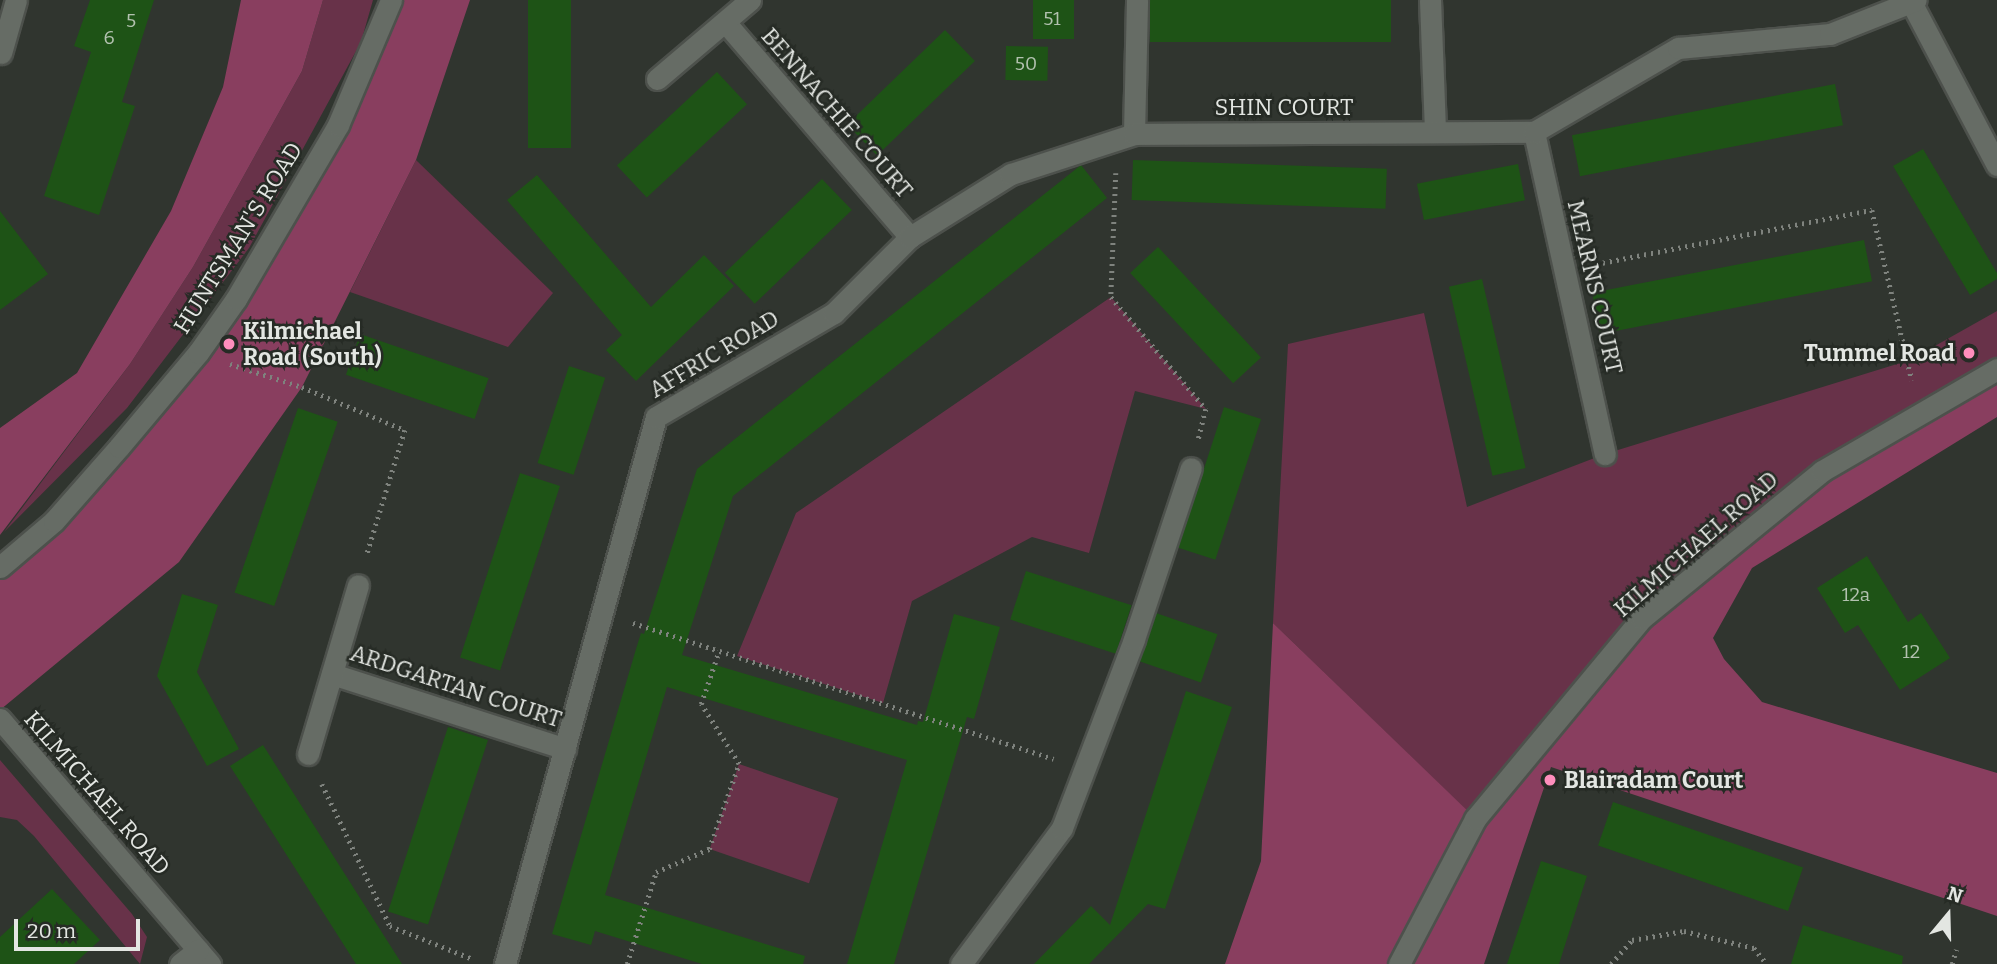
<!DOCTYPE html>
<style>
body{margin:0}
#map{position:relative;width:1997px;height:964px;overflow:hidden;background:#30352f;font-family:Bitter,serif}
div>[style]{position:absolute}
.green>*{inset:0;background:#683249;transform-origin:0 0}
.forest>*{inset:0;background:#893e5f}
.building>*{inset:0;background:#1e5316;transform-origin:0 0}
.path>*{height:4.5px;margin-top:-2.25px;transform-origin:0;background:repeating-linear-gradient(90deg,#7f837e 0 2px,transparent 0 7px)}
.roads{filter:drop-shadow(2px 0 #4d514c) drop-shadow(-2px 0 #4d514c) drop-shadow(0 2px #4d514c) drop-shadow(0 -2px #4d514c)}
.minor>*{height:21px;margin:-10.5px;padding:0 10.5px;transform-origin:10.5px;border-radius:10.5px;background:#666c65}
.tertiary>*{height:21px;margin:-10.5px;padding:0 10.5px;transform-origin:10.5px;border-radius:10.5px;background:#666c65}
.dots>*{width:19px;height:19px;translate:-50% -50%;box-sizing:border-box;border:4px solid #262b25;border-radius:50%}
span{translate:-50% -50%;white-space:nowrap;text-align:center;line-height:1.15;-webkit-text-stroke:5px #262b25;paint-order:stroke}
.number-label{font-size:19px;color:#b2c1af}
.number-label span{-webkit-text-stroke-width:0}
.street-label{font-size:23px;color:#e3e6e2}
.poi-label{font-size:23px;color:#e3e6e2;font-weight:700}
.left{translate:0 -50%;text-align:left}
.right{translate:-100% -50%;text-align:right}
.north{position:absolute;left:1913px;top:880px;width:70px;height:70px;-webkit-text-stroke:5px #262b25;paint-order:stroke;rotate:19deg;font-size:19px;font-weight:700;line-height:28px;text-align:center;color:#e3e6e2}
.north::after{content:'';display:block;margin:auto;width:24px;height:32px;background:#e3e6e2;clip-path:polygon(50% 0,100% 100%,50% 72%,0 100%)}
.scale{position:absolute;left:14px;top:919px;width:126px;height:32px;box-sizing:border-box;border:4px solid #e3e6e2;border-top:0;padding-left:9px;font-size:21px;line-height:24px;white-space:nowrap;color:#e3e6e2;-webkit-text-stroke:5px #262b25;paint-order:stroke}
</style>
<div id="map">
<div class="green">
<i style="clip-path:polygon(323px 0,373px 0,361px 42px,249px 248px,127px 408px,4px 532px,130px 364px,193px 267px,302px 71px)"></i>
<i style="clip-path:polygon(416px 160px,553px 293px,508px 347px,350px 292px)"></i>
<i style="clip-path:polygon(1111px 297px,1206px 409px,1135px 391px,1089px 553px,1032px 537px,912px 601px,883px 703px,737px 656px,796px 513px)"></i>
<i style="clip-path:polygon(1997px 311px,1997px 363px,1822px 471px,1475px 819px,1273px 623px,1288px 344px,1424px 313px,1467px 507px,1605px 454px,1910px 360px)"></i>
<i style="clip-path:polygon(0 760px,132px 914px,147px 937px,140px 964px,34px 836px,17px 820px,0 817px)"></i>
<i style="left:739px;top:764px;width:105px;height:90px;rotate:19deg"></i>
</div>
<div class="forest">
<i style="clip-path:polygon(241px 0,323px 0,302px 71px,193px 267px,130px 364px,0 535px,0 428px,77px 373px,171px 211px,223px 87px)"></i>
<i style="clip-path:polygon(382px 0,470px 0,416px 160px,302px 387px,179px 562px,0 710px,0 567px,119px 447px,274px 236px)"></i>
<i style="clip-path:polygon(1997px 369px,1997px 417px,1752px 568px,1713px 638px,1724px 659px,1762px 702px,1997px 773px,1997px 916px,1551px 767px,1484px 964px,1225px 964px,1261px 861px,1273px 623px,1475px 818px,1642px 618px,1785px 501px)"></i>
</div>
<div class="building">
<i style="clip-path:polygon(90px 0,154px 0,122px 102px,135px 106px,99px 215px,44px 196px,91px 52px,74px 46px)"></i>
<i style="left:528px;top:0;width:43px;height:148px"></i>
<i style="left:1033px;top:0;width:41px;height:39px"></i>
<i style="left:1150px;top:0;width:241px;height:42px"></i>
<i style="left:945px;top:30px;width:43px;height:136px;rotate:46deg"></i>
<i style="left:1006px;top:46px;width:42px;height:34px;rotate:1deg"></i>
<i style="left:717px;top:72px;width:44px;height:137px;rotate:47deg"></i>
<i style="left:1835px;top:84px;width:42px;height:268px;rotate:79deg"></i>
<i style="clip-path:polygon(1923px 149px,1997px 273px,1997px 279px,1970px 295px,1893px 166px)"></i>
<i style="left:1133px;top:160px;width:254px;height:40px;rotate:2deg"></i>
<i style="left:1518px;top:164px;width:37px;height:103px;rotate:79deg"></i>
<i style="clip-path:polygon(1081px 165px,1107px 198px,733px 496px,682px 655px,917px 725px,918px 721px,923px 722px,954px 614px,1000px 627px,974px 719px,967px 717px,894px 964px,847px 964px,907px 760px,667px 687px,605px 895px,805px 956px,803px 964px,702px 964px,595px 931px,591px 945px,552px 934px,636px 649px,641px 633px,644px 634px,697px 469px)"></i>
<i style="clip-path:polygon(537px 175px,651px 307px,704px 255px,734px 286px,636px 381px,606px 350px,622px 335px,507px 200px)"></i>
<i style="left:822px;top:179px;width:43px;height:135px;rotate:46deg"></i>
<i style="clip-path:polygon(0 211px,48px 274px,0 310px)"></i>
<i style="left:1864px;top:240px;width:42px;height:277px;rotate:79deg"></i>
<i style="left:1158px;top:247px;width:151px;height:38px;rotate:47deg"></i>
<i style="left:1482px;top:279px;width:194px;height:34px;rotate:77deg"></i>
<i style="left:360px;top:334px;width:136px;height:43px;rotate:19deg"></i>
<i style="left:569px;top:366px;width:38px;height:102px;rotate:18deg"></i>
<i style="left:1224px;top:407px;width:39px;height:148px;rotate:18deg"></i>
<i style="left:298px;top:408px;width:42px;height:195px;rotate:19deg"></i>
<i style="left:520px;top:473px;width:42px;height:194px;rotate:18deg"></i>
<i style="clip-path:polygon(1867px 556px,1908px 622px,1921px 613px,1950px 658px,1900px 690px,1858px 625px,1845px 633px,1817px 588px)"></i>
<i style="left:1026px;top:571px;width:111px;height:51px;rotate:18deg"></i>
<i style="clip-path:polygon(182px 594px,218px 605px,197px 672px,239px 749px,207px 766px,157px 676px)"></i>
<i style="left:1156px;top:613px;width:65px;height:51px;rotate:19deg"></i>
<i style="clip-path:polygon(1186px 691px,1232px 707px,1165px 909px,1148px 904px,1089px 964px,1034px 964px,1091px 906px,1110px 925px)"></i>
<i style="left:448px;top:727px;width:42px;height:194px;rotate:18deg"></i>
<i style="clip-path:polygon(263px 745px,306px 813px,402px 964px,356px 964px,230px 766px)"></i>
<i style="left:1613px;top:802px;width:201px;height:46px;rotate:19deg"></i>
<i style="clip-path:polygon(1541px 861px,1587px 876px,1578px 904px,1559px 964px,1507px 964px)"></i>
<i style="clip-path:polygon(52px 889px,100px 940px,74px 964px,0 964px,0 937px)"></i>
<i style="clip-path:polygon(1803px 925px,1903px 956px,1902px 964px,1791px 964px)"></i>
</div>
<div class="path">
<i style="left:1116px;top:173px;width:124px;rotate:92.3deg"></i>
<i style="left:1111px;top:297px;width:147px;rotate:49.7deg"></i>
<i style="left:1206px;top:409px;width:32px;rotate:104deg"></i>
<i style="left:1596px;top:264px;width:281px;rotate:-11.1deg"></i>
<i style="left:1872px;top:210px;width:175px;rotate:76.8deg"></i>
<i style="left:230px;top:364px;width:76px;rotate:17.7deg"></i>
<i style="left:302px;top:387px;width:112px;rotate:22.7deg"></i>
<i style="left:405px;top:430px;width:130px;rotate:107deg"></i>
<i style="left:633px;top:623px;width:442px;rotate:17.9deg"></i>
<i style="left:322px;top:784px;width:157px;rotate:64.4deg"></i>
<i style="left:390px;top:926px;width:89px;rotate:21.7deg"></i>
<i style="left:627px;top:964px;width:96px;rotate:-72.5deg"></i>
<i style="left:656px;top:872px;width:58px;rotate:-23.5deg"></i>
<i style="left:709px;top:849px;width:90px;rotate:-70.6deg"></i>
<i style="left:739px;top:764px;width:71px;rotate:-122.3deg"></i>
<i style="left:701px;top:704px;width:56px;rotate:-71.2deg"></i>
<i style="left:1611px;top:964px;width:32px;rotate:-49deg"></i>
<i style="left:1632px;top:940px;width:53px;rotate:-9.8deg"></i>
<i style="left:1684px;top:931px;width:72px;rotate:13.7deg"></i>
<i style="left:1754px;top:948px;width:21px;rotate:51deg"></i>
<i style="left:1952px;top:964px;width:15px;rotate:-74deg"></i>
</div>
<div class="roads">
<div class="minor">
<i style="left:1430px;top:0;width:132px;rotate:87.8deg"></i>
<i style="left:1912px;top:4px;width:182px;rotate:62.2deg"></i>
<i style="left:725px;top:22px;width:284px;rotate:49.3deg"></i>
<i style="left:1px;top:53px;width:55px;rotate:-74.2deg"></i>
<i style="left:657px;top:79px;width:122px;rotate:-40.3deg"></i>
<i style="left:1534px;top:132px;width:330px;rotate:77.6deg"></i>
<i style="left:1134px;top:134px;width:134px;rotate:-88.7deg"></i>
<i style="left:332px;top:674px;width:245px;rotate:17.8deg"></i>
<i style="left:0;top:719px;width:323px;rotate:49.4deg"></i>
<i style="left:308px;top:754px;width:176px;rotate:-73.5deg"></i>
<i style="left:180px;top:964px;width:23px;rotate:-38deg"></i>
<i style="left:505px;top:964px;width:567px;rotate:-74.57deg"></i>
<i style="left:656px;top:417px;width:206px;rotate:-30.3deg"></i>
<i style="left:834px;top:313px;width:107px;rotate:-45deg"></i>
<i style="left:910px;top:237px;width:119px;rotate:-32deg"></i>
<i style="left:1011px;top:174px;width:129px;rotate:-18deg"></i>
<i style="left:1134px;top:134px;width:400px;rotate:-0.3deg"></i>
<i style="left:1534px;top:132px;width:167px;rotate:-30.3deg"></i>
<i style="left:1678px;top:48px;width:153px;rotate:-5.3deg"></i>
<i style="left:1830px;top:34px;width:92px;rotate:-21.6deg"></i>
<i style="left:961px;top:964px;width:169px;rotate:-53.4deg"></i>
<i style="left:1062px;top:828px;width:202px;rotate:-69.1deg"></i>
<i style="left:1134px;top:639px;width:180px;rotate:-71.6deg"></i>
<i style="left:1399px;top:964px;width:164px;rotate:-62.3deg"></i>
<i style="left:1475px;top:819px;width:261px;rotate:-50.3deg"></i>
<i style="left:1642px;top:618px;width:232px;rotate:-39.2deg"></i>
<i style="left:1822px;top:471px;width:203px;rotate:-30.2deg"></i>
</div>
<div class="tertiary">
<i style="left:0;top:567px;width:71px;rotate:-40.4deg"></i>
<i style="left:54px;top:521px;width:98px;rotate:-48.7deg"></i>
<i style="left:119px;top:447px;width:123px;rotate:-50deg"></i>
<i style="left:198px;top:353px;width:66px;rotate:-54.9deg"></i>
<i style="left:236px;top:299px;width:202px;rotate:-59.6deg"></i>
<i style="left:338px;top:125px;width:136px;rotate:-67deg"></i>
</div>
</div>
<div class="dots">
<i style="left:229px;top:344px;background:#fe8ebc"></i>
<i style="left:1969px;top:353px;background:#fe8ebc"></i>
<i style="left:1550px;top:780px;background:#fe8ebc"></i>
</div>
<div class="number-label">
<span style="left:1052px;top:19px">51</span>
<span style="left:131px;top:21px">5</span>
<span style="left:109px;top:38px">6</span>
<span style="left:1026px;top:64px">50</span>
<span style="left:1856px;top:595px">12a</span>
<span style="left:1911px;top:652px">12</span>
</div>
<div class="street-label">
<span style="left:1284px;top:107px">SHIN COURT</span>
<span style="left:837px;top:113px;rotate:49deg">BENNACHIE COURT</span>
<span style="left:238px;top:238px;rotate:-58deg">HUNTSMAN'S ROAD</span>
<span style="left:1595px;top:287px;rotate:77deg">MEARNS COURT</span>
<span style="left:714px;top:354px;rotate:-31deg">AFFRIC ROAD</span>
<span style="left:1696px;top:544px;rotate:-41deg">KILMICHAEL ROAD</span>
<span style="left:456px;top:686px;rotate:18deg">ARDGARTAN COURT</span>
<span style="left:97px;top:793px;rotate:49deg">KILMICHAEL ROAD</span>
</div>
<div class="poi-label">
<span class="left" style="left:243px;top:344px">Kilmichael<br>Road (South)</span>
<span class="right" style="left:1955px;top:353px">Tummel Road</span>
<span class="left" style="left:1564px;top:780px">Blairadam Court</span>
</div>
<div class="north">N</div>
<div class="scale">20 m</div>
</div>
